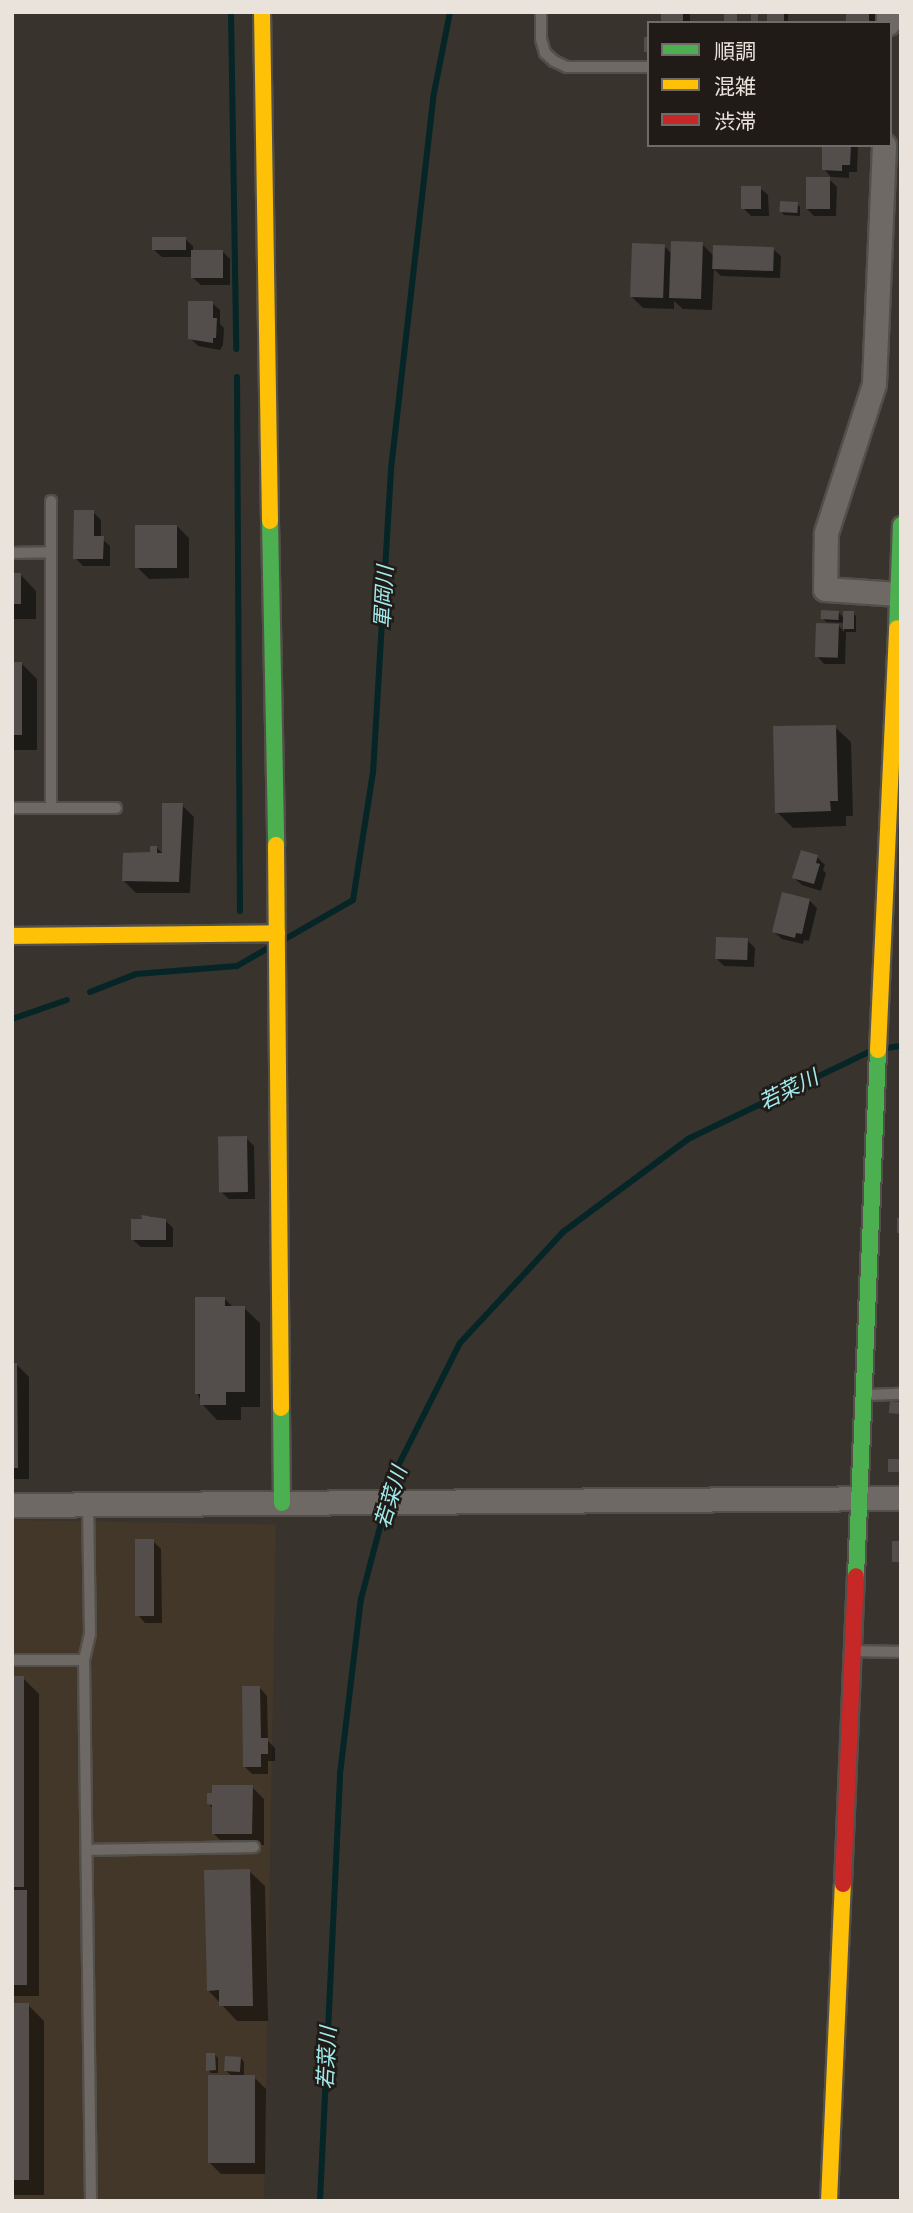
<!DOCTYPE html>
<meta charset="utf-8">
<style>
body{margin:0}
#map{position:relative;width:913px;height:2213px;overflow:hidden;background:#38332d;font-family:Ubuntu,"Noto Sans JP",sans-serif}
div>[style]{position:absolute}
.built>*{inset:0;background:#433729;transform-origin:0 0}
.shadow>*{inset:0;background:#0007;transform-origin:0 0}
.stream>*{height:6px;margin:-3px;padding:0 3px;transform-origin:3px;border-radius:3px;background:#052526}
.building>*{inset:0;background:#534e4c;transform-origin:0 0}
.roads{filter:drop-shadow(2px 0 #534f4a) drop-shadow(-2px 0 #534f4a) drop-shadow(0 2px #534f4a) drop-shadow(0 -2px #534f4a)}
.lane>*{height:10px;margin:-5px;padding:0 5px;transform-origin:5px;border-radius:5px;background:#6e6965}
.street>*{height:23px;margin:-11.5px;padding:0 11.5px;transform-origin:11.5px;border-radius:11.5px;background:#6e6965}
.fast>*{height:16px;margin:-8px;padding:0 8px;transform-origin:8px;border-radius:8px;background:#4caf50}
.slow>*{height:16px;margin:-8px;padding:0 8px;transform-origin:8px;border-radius:8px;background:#ffc107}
.jam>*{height:16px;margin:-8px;padding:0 8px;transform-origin:8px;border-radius:8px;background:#c62828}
span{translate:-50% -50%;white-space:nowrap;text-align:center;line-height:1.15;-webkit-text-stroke:5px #201b17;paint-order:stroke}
.water-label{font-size:21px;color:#a1ebed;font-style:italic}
.frame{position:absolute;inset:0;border:14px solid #e9e3dc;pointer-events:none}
.legend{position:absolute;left:647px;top:21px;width:245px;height:126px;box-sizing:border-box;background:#201b17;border:2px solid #706b66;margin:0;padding:9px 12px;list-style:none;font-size:21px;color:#e9e3dc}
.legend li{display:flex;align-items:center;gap:14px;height:35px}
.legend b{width:35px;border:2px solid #706b66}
</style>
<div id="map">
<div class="built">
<i style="left:12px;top:1520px;width:264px;height:681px;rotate:1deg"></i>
</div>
<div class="shadow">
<i style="left:663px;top:12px;width:27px;height:11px"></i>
<i style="left:769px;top:12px;width:19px;height:11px"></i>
<i style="left:847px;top:12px;width:29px;height:11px"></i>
<i style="clip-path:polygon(824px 145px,869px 145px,858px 146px,857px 172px,849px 172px,849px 178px,831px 177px,824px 169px)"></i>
<i style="clip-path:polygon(829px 179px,837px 187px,836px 216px,814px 216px,806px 208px)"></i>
<i style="clip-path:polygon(760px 188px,768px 195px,769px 216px,751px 216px,743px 208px)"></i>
<i style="clip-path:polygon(797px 204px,800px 207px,800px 216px,784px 215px,781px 211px)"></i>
<i style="clip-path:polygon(185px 239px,193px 246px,193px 252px,222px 251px,230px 259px,230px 285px,201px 285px,193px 278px,193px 257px,162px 257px,154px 250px)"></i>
<i style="clip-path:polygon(702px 244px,714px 256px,773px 249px,781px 256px,780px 278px,721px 276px,714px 269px,712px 310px,683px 309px,674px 301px,674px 309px,643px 308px,631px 296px,664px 246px,672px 254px)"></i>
<i style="clip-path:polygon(212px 303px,220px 310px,220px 324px,224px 328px,223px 345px,220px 350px,198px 346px,190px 338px)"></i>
<i style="clip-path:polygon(93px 512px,101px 520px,101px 538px,110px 546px,110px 566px,83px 566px,75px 558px)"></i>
<i style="clip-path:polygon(177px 526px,189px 538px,189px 578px,149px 579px,137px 567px)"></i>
<i style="clip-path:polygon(12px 575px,21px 575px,36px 591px,36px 619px,12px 619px)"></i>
<i style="clip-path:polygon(839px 613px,845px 619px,853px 613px,856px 616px,856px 632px,846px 632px,845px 664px,824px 664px,817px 656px,839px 626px,844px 632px,845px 623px,826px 622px,823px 618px)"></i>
<i style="clip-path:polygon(12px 663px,21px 663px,37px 679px,37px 750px,12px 750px)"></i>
<i style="clip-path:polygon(835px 727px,851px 742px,853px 816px,846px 816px,846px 826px,793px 828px,777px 812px)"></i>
<i style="clip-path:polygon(182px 805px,194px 817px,190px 893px,136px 893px,124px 881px,157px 848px,164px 855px)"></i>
<i style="clip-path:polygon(817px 857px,825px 865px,823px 870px,826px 873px,821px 891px,802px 885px,794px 878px)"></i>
<i style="clip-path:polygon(809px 900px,817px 908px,809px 941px,804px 940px,803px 944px,782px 939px,774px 932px)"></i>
<i style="clip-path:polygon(747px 940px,755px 948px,754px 967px,724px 966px,716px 958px)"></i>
<i style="clip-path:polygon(246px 1138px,254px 1146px,255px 1199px,229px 1199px,221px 1192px)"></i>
<i style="clip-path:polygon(151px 1216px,155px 1221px,165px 1220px,173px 1228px,173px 1247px,141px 1247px,133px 1240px,133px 1221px)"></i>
<i style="clip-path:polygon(224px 1298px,234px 1308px,244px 1308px,260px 1323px,260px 1407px,241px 1407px,241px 1420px,217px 1420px,202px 1404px,197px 1393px)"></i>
<i style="clip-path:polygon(12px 1365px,17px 1365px,29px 1377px,29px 1479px,12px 1479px)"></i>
<i style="clip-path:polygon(153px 1541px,161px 1549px,162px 1623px,145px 1623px,138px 1615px)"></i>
<i style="clip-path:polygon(12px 1678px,23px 1678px,39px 1694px,39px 1996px,12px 1996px)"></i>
<i style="clip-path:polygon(260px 1688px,267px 1696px,268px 1741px,275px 1748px,275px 1761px,268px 1761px,268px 1774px,252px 1774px,244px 1766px)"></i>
<i style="clip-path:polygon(252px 1787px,264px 1799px,264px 1845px,225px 1845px,213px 1833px,213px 1809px,209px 1804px,213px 1795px)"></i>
<i style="clip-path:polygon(249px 1871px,265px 1886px,268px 2021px,237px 2021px,208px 1990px)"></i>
<i style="clip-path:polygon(12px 2005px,28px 2005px,44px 2021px,44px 2195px,12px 2195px)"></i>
<i style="clip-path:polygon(215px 2055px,218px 2058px,218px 2073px,211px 2073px,208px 2070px)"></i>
<i style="clip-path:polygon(241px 2058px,244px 2062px,244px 2077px,254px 2077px,266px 2089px,265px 2174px,221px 2174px,209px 2162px,233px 2077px,226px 2071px)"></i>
</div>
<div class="stream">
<i style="left:231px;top:12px;width:337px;rotate:89.1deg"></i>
<i style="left:237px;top:377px;width:534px;rotate:89.68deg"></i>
<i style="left:287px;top:938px;width:76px;rotate:-29.9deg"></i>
<i style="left:353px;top:900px;width:129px;rotate:-81.1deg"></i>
<i style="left:373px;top:773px;width:305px;rotate:-86.6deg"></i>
<i style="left:391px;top:469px;width:373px;rotate:-83.5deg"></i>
<i style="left:433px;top:98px;width:88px;rotate:-78.8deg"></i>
<i style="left:90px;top:992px;width:49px;rotate:-21.4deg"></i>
<i style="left:136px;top:974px;width:101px;rotate:-4.5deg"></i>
<i style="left:237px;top:966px;width:36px;rotate:-30deg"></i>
<i style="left:12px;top:1019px;width:58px;rotate:-19.1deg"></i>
<i style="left:886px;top:1048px;width:15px;rotate:-8deg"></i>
<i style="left:388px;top:1497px;width:26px;rotate:-74deg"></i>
<i style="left:395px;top:1472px;width:144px;rotate:-63.3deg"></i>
<i style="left:460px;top:1343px;width:151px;rotate:-47.1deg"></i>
<i style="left:563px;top:1232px;width:156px;rotate:-36.6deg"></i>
<i style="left:688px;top:1139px;width:201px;rotate:-25.7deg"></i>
<i style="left:320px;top:2201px;width:427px;rotate:-87.3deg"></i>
<i style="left:340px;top:1774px;width:176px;rotate:-83.2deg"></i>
<i style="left:361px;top:1599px;width:94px;rotate:-75.2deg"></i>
</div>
<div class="building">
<i style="left:661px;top:12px;width:22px;height:11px"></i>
<i style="left:724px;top:12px;width:13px;height:11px"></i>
<i style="left:767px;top:12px;width:17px;height:11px"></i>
<i style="left:846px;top:12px;width:23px;height:11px"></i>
<i style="left:751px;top:13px;width:7px;height:10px"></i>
<i style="left:644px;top:37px;width:5px;height:15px"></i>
<i style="clip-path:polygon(822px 145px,851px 145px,850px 165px,842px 165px,842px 171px,822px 170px)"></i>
<i style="left:806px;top:177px;width:24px;height:32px"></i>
<i style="left:741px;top:186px;width:20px;height:23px"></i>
<i style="left:780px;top:201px;width:18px;height:11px;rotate:3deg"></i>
<i style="left:152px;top:237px;width:34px;height:13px"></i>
<i style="left:671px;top:241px;width:32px;height:57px;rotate:2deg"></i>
<i style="left:632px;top:243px;width:33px;height:54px;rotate:2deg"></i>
<i style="left:713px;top:245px;width:61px;height:24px;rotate:2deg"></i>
<i style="left:191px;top:250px;width:32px;height:28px"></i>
<i style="clip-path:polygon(188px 301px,213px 301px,213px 318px,217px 318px,216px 338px,213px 338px,213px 343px,188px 339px)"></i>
<i style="clip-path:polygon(74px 510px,94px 510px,94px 536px,104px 536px,103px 559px,73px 559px)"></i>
<i style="left:135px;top:525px;width:42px;height:43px"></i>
<i style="left:12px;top:573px;width:9px;height:31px"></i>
<i style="left:821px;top:610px;width:18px;height:9px;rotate:3deg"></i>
<i style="left:843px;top:611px;width:11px;height:18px"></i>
<i style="left:816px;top:623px;width:23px;height:34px;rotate:2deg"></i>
<i style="left:12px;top:662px;width:10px;height:73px"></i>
<i style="clip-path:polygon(836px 725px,838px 801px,830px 801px,831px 811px,775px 813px,773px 726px)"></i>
<i style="clip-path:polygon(162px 803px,183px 803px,179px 882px,122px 881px,123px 853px,150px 852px,150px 846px,157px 846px,157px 853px,162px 853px)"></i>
<i style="clip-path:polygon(801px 850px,818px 855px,816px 863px,820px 864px,814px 884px,792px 878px)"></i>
<i style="clip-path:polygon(782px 892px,810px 899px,802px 934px,796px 933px,795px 938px,772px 932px)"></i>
<i style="left:716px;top:937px;width:32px;height:22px;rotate:2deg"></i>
<i style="left:247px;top:1136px;width:56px;height:29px;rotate:89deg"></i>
<i style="clip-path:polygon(141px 1215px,166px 1219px,166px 1240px,131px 1240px,131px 1219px,142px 1219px)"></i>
<i style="left:897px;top:1218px;width:4px;height:15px"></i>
<i style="clip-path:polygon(195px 1297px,225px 1297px,225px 1306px,245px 1306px,245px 1392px,226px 1392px,226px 1405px,200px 1405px,200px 1394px,195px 1394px)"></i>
<i style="clip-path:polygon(12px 1363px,17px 1363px,18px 1468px,12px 1468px)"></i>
<i style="left:890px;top:1401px;width:10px;height:12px;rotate:6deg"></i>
<i style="left:888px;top:1459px;width:13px;height:13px"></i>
<i style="left:135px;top:1539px;width:19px;height:77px"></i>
<i style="left:892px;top:1541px;width:9px;height:21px"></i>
<i style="left:12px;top:1676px;width:12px;height:211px"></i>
<i style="clip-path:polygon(242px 1686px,260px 1686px,261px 1738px,268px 1738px,268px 1754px,261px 1754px,261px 1767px,243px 1767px)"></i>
<i style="clip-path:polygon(212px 1785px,253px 1785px,252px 1834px,212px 1834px,212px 1805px,207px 1804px,207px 1793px,212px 1793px)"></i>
<i style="clip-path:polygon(250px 1869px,253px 2006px,219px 2006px,219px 1990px,207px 1991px,204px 1870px)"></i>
<i style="left:12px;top:1890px;width:15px;height:95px"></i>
<i style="left:12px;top:2003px;width:17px;height:177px"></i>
<i style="clip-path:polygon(206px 2053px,215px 2053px,216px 2070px,206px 2071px)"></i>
<i style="left:225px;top:2056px;width:16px;height:15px;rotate:4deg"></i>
<i style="left:208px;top:2075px;width:47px;height:88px"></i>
</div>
<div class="roads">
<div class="lane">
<i style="left:541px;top:12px;width:27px;rotate:90deg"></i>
<i style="left:541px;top:39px;width:15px;rotate:74deg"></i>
<i style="left:545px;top:53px;width:12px;rotate:42deg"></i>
<i style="left:554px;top:61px;width:14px;rotate:25deg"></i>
<i style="left:567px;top:67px;width:82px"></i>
<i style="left:51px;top:501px;width:306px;rotate:90deg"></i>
<i style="left:12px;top:553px;width:39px;rotate:-1deg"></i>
<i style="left:12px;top:808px;width:104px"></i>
<i style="left:866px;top:1395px;width:35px;rotate:-2deg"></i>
<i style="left:88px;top:1505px;width:129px;rotate:89.1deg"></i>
<i style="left:90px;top:1634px;width:27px;rotate:103deg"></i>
<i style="left:84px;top:1660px;width:541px;rotate:89.26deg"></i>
<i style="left:855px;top:1651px;width:46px;rotate:1.2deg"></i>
<i style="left:12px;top:1660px;width:72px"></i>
<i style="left:87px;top:1850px;width:167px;rotate:-1deg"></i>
</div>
<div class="street">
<i style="left:888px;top:23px;width:11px;rotate:-90deg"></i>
<i style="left:884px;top:145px;width:239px;rotate:92.4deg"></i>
<i style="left:874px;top:384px;width:157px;rotate:107.9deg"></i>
<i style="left:826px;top:533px;width:56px;rotate:91deg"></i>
<i style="left:825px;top:589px;width:73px;rotate:3.9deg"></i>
<i style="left:12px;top:1505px;width:889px;rotate:-0.45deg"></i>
</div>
<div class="fast">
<i style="left:270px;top:521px;width:324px;rotate:88.9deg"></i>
<i style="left:897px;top:628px;width:103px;rotate:-87.8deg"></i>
<i style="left:281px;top:1408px;width:95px;rotate:89.4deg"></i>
<i style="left:856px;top:1576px;width:526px;rotate:-87.6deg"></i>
</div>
<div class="slow">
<i style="left:262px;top:12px;width:509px;rotate:89.1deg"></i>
<i style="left:276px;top:845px;width:563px;rotate:89.49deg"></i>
<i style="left:12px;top:936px;width:265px;rotate:-0.6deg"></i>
<i style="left:878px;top:1050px;width:422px;rotate:-87.4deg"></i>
<i style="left:829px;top:2201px;width:317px;rotate:-87.5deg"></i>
</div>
<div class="jam">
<i style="left:843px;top:1884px;width:308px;rotate:-87.6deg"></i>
</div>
</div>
<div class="water-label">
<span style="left:383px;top:597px;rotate:-87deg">軍岡川</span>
<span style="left:788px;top:1089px;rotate:-26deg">若菜川</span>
<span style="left:390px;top:1497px;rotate:-73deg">若菜川</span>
<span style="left:326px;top:2058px;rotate:-87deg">若菜川</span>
</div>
<div class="frame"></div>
<ul class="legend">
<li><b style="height:9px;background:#4caf50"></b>順調</li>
<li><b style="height:9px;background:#ffc107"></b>混雑</li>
<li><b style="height:9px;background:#c62828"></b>渋滞</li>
</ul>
</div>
